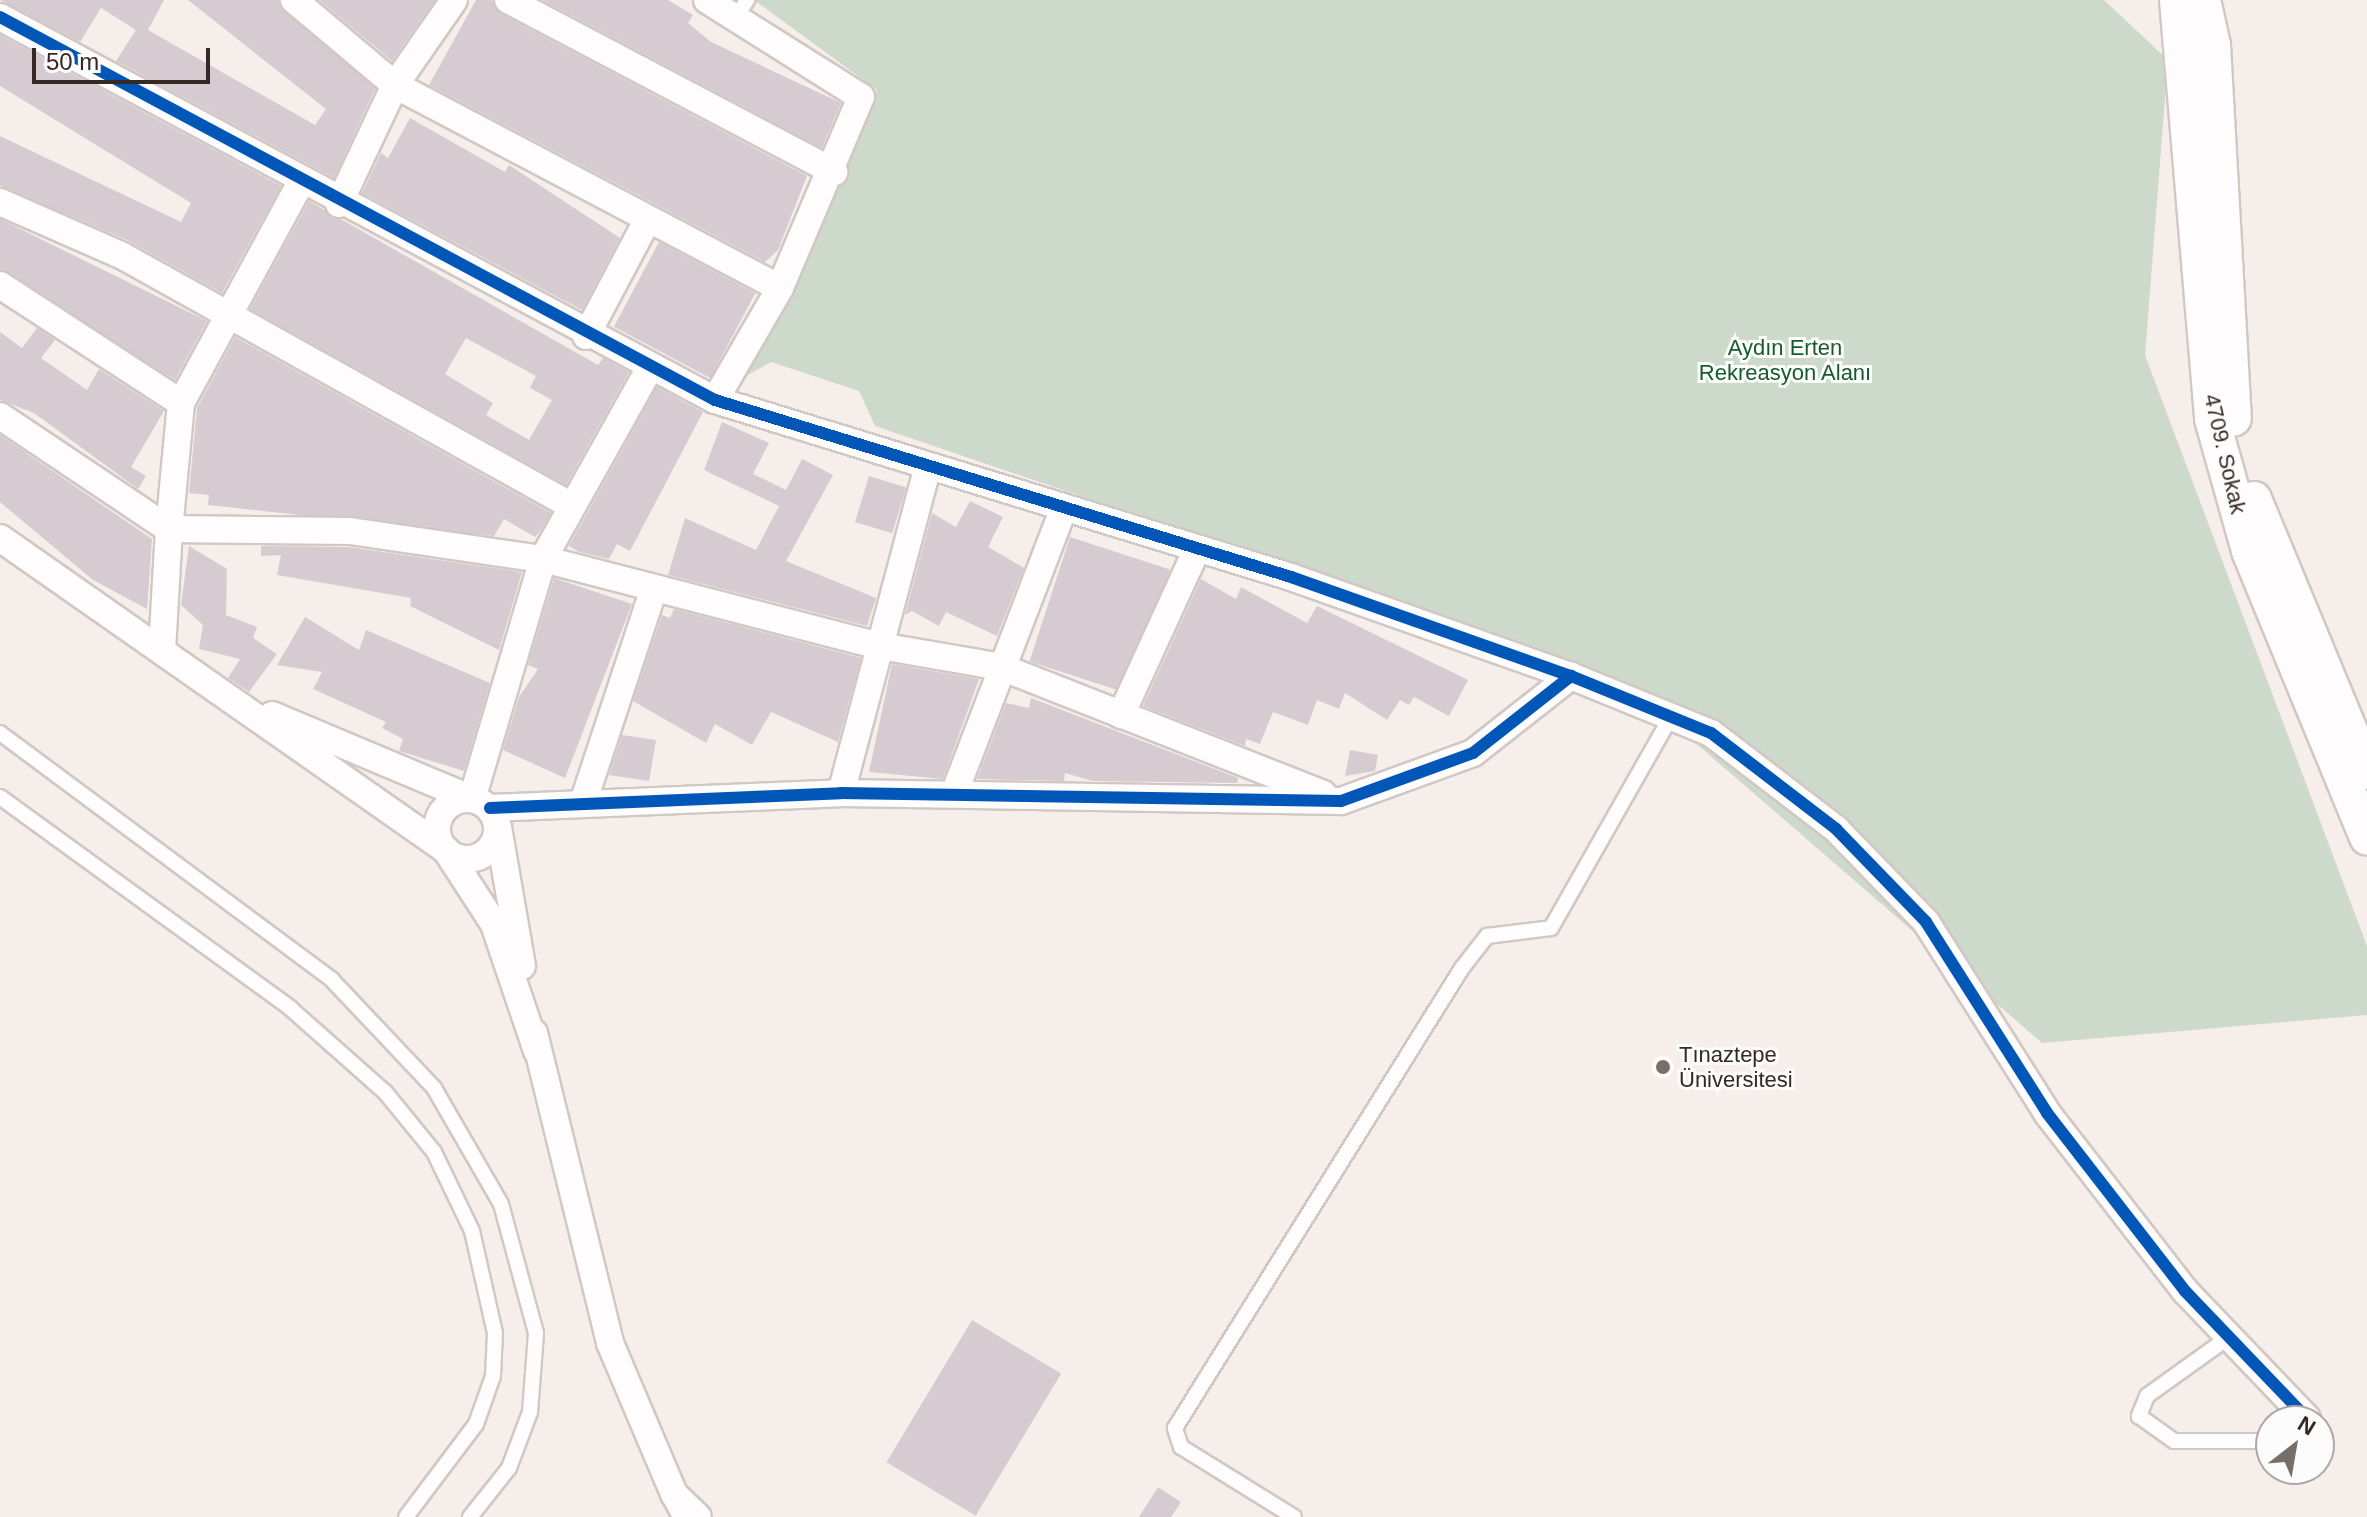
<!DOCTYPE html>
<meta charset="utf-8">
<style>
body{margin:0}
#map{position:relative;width:2367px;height:1517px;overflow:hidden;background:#f6eeea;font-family:Arial,sans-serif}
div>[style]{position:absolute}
.green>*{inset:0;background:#cdd9ca}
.building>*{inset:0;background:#d6cbd1;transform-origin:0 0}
.roads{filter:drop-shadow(2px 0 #d2c8c3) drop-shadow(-2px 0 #d2c8c3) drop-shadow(0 2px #d2c8c3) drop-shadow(0 -2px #d2c8c3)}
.service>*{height:14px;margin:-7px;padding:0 7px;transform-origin:7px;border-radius:7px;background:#fefcfc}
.minor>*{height:26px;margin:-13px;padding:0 13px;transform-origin:13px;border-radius:13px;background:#fefcfc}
.minor>.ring{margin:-13px;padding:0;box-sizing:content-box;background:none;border:26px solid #fefcfc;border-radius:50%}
.tertiary>*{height:34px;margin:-17px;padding:0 17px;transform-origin:17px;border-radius:17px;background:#fefcfc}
.cycleway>*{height:12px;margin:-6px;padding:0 6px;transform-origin:6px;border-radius:6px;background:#0057b8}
.dots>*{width:22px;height:22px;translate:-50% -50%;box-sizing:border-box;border:4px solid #fcfcfc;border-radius:50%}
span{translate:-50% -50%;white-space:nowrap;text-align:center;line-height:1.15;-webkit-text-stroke:6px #fcfcfc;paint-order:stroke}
.park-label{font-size:22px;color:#165b2e}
.street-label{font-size:22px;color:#362822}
.poi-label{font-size:22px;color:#362822}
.left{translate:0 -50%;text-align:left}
.north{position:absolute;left:2255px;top:1405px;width:80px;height:80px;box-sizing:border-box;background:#fcfcfc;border:2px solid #ada7a5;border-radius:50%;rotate:31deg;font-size:22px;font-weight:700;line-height:32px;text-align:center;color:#362822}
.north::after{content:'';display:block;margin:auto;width:28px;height:36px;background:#796d68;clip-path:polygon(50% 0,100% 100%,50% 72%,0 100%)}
.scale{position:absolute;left:32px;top:48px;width:178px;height:36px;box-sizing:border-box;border:4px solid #362822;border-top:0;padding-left:10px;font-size:24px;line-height:28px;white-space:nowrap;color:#362822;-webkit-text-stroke:6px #fcfcfc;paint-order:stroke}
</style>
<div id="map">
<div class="green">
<i style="clip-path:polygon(754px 0,2104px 0,2168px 60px,2145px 355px,2367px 946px,2367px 1015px,2042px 1043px,1624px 681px,875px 426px,859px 391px,771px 362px,737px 381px,877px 90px)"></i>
</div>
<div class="building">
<i style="clip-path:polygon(0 0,164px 0,148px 30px,315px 125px,326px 109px,188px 0,278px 0,375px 89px,334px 178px,116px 61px,136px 30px,101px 8px,80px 42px)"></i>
<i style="clip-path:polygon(319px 0,435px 0,392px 61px)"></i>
<i style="clip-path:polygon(476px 0,492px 0,501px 14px,807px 176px,778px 250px,765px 262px,429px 85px)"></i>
<i style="clip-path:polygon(542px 0,668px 0,693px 15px,688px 23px,711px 42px,841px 103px,822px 148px)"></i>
<i style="clip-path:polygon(0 35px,281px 186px,222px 293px,127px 240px,0 186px,0 136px,181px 222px,191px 203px,0 86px)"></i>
<i style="clip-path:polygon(410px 118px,505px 172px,509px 165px,620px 238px,582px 310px,362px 193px,381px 153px,388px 158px)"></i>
<i style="clip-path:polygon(evenodd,309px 201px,598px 365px,603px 358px,629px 372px,566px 485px,250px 309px,309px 201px,466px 338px,536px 376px,530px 388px,552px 400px,529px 440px,486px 415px,493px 403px,445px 374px,466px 338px)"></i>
<i style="clip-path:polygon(0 219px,207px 321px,175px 380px,0 269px)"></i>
<i style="left:659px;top:242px;width:109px;height:96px;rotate:28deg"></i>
<i style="clip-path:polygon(37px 328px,55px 340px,41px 358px,87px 390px,99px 369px,164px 411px,131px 467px,146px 476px,138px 489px,34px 413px,0 400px,0 332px,22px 348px)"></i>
<i style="clip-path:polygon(235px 337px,551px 513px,541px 530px,535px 537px,504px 519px,494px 536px,208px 505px,209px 495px,189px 493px,197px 408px)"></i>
<i style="clip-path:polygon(657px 387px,703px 412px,630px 551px,617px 544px,609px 559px,579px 552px,569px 546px)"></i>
<i style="clip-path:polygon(722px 422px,769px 443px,753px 474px,786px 490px,802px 459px,833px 475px,786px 561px,876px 598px,867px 626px,668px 575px,685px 518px,756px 550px,779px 506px,704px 470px)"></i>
<i style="clip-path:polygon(0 435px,152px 539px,147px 609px,93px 580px,0 502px)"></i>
<i style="left:869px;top:476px;width:39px;height:48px;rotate:17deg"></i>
<i style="clip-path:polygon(970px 501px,1003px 517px,988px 547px,1024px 568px,997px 636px,946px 612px,939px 626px,912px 611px,905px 615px,932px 513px,956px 527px)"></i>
<i style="left:1070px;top:537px;width:105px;height:131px;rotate:18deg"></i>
<i style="clip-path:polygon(189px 546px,227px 569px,226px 615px,257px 627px,253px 638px,277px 654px,249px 692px,228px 678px,240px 659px,199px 649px,203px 625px,181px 605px)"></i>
<i style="clip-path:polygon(261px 546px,349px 547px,522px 572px,499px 650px,410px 606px,411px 598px,277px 575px,281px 555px,261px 556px)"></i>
<i style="clip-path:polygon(554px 578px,632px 604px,565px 778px,503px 750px,519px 697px,538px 669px,528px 665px)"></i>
<i style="clip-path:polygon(1201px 579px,1236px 599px,1241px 587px,1307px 623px,1317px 606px,1468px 680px,1449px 716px,1414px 697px,1409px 705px,1400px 700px,1387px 720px,1345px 693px,1339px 709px,1317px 700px,1308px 725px,1273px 712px,1260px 744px,1246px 739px,1245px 746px,1143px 706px)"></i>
<i style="clip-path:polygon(674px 609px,861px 658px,838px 742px,771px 712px,752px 745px,715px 724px,706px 743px,633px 701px,662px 615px,670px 618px)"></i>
<i style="clip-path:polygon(305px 617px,359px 650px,366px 630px,490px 683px,464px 771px,399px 751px,403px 739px,382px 728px,386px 722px,313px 689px,322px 672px,277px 665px)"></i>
<i style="clip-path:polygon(892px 664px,979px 679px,943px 779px,869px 772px)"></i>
<i style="clip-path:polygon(1031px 698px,1238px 778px,1237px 783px,1093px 781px,1065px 773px,1064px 781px,977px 779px,1006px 703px,1029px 708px)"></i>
<i style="clip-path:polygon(622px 735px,656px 740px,649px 781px,609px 775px)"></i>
<i style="clip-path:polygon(1350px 750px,1378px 755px,1375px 771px,1345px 776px)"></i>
<i style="left:972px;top:1320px;width:104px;height:166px;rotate:31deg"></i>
<i style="clip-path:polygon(1158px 1487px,1181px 1502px,1171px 1517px,1139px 1517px)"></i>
</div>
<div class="roads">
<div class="service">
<i style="left:735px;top:18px;width:22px;rotate:-56deg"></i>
<i style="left:0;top:733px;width:414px;rotate:36.6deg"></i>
<i style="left:332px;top:980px;width:149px;rotate:46.6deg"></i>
<i style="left:434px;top:1088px;width:134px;rotate:60deg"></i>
<i style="left:501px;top:1204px;width:134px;rotate:74.8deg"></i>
<i style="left:536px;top:1333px;width:79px;rotate:94.3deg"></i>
<i style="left:530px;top:1412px;width:60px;rotate:110.6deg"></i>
<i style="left:509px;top:1468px;width:63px;rotate:128.5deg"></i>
<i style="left:0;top:797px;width:359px;rotate:36deg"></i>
<i style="left:290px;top:1008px;width:127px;rotate:41.5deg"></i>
<i style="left:385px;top:1092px;width:77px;rotate:50.8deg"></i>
<i style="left:434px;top:1152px;width:88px;rotate:64.3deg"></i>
<i style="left:472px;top:1231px;width:105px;rotate:77.3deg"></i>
<i style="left:495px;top:1333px;width:43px;rotate:92.7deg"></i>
<i style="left:493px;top:1376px;width:51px;rotate:109.5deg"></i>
<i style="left:476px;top:1424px;width:116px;rotate:127deg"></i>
<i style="left:2229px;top:1337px;width:101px;rotate:144.3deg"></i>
<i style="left:2147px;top:1396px;width:22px;rotate:112deg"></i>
<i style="left:2139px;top:1416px;width:43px;rotate:35.5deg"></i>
<i style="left:2174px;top:1441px;width:97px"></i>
<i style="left:1294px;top:1517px;width:133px;rotate:-148.2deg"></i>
<i style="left:1181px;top:1447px;width:20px;rotate:-108deg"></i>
<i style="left:1175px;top:1428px;width:542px;rotate:-58.04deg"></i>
<i style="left:1462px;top:968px;width:41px;rotate:-52deg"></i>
<i style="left:1487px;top:936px;width:64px;rotate:-7.1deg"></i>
<i style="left:1551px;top:928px;width:243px;rotate:-60.4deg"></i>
</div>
<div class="minor">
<i style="left:294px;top:0;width:132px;rotate:40.1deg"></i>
<i style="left:395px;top:85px;width:435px;rotate:27.8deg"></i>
<i style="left:508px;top:0;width:369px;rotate:27.8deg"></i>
<i style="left:707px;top:0;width:182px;rotate:32.2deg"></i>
<i style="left:861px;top:97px;width:207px;rotate:113deg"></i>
<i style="left:780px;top:288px;width:129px;rotate:120.1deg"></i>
<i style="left:0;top:17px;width:811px;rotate:28.18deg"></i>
<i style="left:715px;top:400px;width:603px;rotate:17.08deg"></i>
<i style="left:1291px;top:577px;width:297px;rotate:19.5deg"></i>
<i style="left:0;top:202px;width:132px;rotate:23.7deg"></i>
<i style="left:121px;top:255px;width:514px;rotate:29.11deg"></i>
<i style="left:339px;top:204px;width:132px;rotate:-64.8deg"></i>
<i style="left:395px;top:85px;width:103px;rotate:-55.2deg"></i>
<i style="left:0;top:285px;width:216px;rotate:33.1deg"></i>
<i style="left:181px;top:403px;width:127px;rotate:95.4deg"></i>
<i style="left:169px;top:529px;width:181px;rotate:0.6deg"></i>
<i style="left:350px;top:531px;width:195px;rotate:8.3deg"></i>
<i style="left:543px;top:559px;width:348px;rotate:14.5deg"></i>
<i style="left:880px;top:646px;width:123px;rotate:9.8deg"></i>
<i style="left:1001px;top:667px;width:346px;rotate:21.5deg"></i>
<i style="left:586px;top:336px;width:130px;rotate:-62.1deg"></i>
<i style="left:181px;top:403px;width:249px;rotate:-61.5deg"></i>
<i style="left:0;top:416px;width:203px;rotate:33.8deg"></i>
<i style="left:169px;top:529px;width:121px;rotate:93.3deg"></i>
<i style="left:0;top:538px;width:544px;rotate:34.97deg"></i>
<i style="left:446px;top:850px;width:88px;rotate:57deg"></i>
<i style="left:494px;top:924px;width:134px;rotate:71.3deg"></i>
<i style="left:272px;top:715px;width:217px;rotate:22.8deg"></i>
<i style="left:472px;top:799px;width:250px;rotate:-73.5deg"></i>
<i style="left:543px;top:559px;width:218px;rotate:-60.8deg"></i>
<i style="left:1121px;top:715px;width:183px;rotate:-65.4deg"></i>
<i style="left:841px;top:793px;width:334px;rotate:-75.1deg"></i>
<i style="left:954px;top:794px;width:306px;rotate:-69deg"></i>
<i class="ring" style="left:437px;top:799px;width:34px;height:34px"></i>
<i style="left:583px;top:803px;width:226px;rotate:-71.7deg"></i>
<i style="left:490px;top:808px;width:351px;rotate:-2.4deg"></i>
<i style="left:841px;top:793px;width:500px;rotate:0.92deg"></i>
<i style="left:1341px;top:801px;width:140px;rotate:-20deg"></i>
<i style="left:1473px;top:753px;width:125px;rotate:-38.2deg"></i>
<i style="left:1571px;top:676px;width:151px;rotate:22.2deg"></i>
<i style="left:1711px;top:733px;width:158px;rotate:37.5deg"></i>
<i style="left:1836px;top:829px;width:129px;rotate:45.9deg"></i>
<i style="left:1926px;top:922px;width:226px;rotate:57.6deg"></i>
<i style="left:2047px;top:1113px;width:225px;rotate:52.2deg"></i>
<i style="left:2185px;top:1291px;width:176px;rotate:46.2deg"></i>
<i style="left:498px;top:827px;width:141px;rotate:80.2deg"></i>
<i style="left:534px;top:1033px;width:319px;rotate:76.2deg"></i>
<i style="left:610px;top:1343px;width:164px;rotate:67deg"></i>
<i style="left:687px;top:1517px;width:26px;rotate:-119deg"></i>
<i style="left:674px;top:1494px;width:33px;rotate:44deg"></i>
</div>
<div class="tertiary">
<i style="left:2177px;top:0;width:420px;rotate:85.2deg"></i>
<i style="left:2212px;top:419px;width:137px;rotate:74.3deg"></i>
<i style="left:2249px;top:551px;width:310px;rotate:67.6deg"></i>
<i style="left:2203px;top:0;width:46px;rotate:77.5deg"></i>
<i style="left:2213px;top:45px;width:374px;rotate:86.8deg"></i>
<i style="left:2254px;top:499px;width:295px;rotate:67.5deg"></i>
</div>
</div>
<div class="cycleway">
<i style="left:0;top:17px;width:811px;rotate:28.18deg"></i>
<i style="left:715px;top:400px;width:603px;rotate:17.08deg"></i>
<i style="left:1291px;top:577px;width:297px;rotate:19.5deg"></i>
<i style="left:490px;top:808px;width:351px;rotate:-2.4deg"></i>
<i style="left:841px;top:793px;width:500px;rotate:0.92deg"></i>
<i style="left:1341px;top:801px;width:140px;rotate:-20deg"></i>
<i style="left:1473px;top:753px;width:125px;rotate:-38.2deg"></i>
<i style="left:1571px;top:676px;width:151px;rotate:22.2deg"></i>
<i style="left:1711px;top:733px;width:158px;rotate:37.5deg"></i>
<i style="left:1836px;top:829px;width:129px;rotate:45.9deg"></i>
<i style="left:1926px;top:922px;width:226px;rotate:57.6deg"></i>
<i style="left:2047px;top:1113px;width:225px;rotate:52.2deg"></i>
<i style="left:2185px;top:1291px;width:176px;rotate:46.2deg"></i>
</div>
<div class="dots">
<i style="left:1663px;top:1067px;background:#796d68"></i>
</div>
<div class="park-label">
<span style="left:1785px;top:360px">Aydın Erten<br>Rekreasyon Alanı</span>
</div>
<div class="street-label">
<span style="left:2225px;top:454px;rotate:77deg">4709. Sokak</span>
</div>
<div class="poi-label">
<span class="left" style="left:1679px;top:1067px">Tınaztepe<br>Üniversitesi</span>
</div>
<div class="north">N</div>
<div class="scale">50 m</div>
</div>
